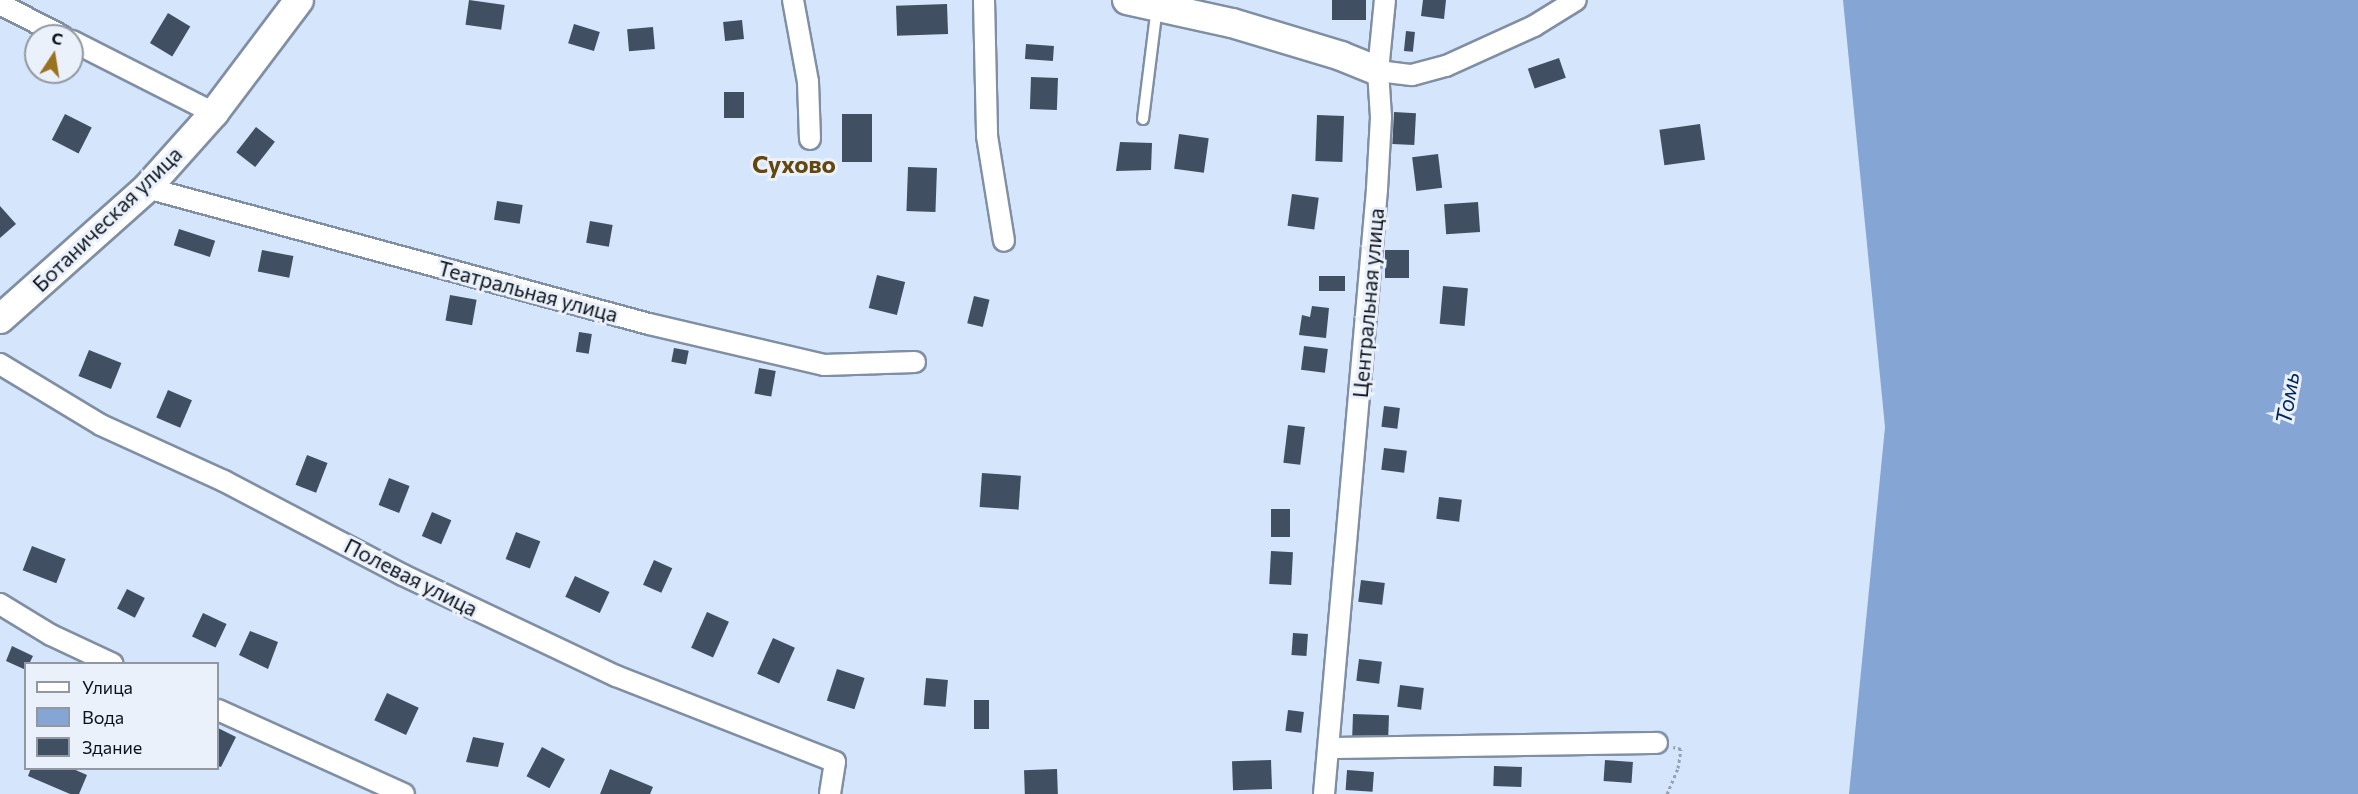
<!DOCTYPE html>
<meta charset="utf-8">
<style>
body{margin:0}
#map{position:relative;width:2358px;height:794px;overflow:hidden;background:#d4e5fc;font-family:Commissioner,sans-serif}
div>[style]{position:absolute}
.water>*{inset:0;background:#85a5d4}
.building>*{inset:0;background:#414f62;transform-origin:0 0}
.path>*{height:3px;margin-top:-1.5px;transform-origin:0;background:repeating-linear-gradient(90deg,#93a0b2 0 3px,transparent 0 6px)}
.roads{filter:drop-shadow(2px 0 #808fa4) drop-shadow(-2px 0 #808fa4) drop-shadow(0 2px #808fa4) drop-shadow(0 -2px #808fa4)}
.lane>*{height:10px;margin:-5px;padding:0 5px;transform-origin:5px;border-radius:5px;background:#fff}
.street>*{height:20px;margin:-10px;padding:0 10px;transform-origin:10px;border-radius:10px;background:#fff}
.secondary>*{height:28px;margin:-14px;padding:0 14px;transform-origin:14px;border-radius:14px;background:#fff}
span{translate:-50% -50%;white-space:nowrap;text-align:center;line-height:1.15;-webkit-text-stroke:6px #eaf1fb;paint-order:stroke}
.street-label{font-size:21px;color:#0e131b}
.water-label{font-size:22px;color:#00275e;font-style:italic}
.quarter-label{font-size:24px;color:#63470d;font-weight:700}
.legend{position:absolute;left:24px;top:662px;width:195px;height:108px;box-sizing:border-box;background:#eaf1fb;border:2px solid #9298a1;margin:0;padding:8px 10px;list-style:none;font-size:18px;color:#0e131b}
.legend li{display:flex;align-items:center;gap:12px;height:30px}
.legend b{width:30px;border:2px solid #9298a1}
.north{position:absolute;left:24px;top:24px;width:60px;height:60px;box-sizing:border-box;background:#eaf1fb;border:2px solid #9298a1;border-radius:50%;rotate:12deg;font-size:16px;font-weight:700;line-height:24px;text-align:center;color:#0e131b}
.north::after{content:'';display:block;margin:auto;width:21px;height:27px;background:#9b7220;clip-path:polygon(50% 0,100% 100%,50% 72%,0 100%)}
</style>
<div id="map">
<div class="water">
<i style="clip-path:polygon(1843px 0,2358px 0,2358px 794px,1849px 794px,1885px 427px)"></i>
</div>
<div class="building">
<i style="left:469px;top:0;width:36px;height:25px;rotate:8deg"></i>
<i style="left:1332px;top:0;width:34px;height:20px"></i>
<i style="clip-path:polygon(1423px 0,1446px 0,1444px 19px,1421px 16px)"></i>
<i style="left:947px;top:4px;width:30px;height:51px;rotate:88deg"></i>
<i style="left:168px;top:13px;width:26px;height:35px;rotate:31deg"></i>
<i style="left:742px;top:20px;width:19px;height:19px;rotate:84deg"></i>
<i style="left:574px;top:24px;width:27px;height:20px;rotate:17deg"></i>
<i style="left:653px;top:27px;width:22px;height:26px;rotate:85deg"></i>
<i style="left:1406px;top:31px;width:9px;height:20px;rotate:6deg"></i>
<i style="left:1026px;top:44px;width:28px;height:15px;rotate:4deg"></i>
<i style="left:1559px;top:58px;width:21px;height:33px;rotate:71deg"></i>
<i style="left:1031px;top:77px;width:27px;height:32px;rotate:2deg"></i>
<i style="left:724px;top:92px;width:20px;height:26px"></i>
<i style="left:1394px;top:112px;width:22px;height:32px;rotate:3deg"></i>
<i style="left:65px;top:114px;width:30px;height:29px;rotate:27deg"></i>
<i style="left:842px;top:114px;width:30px;height:48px"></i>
<i style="left:1317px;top:115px;width:27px;height:46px;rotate:2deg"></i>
<i style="left:1700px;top:124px;width:36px;height:41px;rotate:82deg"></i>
<i style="left:256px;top:127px;width:24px;height:32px;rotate:38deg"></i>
<i style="left:1179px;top:134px;width:30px;height:35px;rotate:8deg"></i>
<i style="clip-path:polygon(1120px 142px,1152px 143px,1151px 170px,1116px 171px)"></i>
<i style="left:1438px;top:154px;width:34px;height:26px;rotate:83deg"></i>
<i style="left:908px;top:167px;width:29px;height:44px;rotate:2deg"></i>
<i style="left:1292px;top:194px;width:27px;height:32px;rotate:8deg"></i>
<i style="left:497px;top:201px;width:26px;height:19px;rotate:9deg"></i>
<i style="left:1478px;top:202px;width:30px;height:34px;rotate:86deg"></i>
<i style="clip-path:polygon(0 206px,16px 224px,0 238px)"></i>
<i style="left:590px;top:221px;width:23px;height:22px;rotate:10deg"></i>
<i style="left:179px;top:229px;width:38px;height:17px;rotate:18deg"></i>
<i style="left:262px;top:250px;width:32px;height:22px;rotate:11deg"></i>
<i style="left:1385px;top:250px;width:24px;height:28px"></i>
<i style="left:877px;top:275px;width:29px;height:34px;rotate:14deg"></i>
<i style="left:1319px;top:276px;width:26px;height:15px"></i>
<i style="left:1443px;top:286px;width:25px;height:38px;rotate:5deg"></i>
<i style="left:450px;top:295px;width:27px;height:26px;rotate:10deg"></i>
<i style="left:974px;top:296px;width:16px;height:28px;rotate:14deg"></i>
<i style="clip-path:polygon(1312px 306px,1329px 308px,1326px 338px,1299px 335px,1302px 315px,1310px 317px)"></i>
<i style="left:579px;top:332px;width:13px;height:20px;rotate:9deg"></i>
<i style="left:1304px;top:346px;width:24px;height:24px;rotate:7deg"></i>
<i style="left:674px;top:348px;width:15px;height:14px;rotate:11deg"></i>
<i style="left:89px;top:350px;width:35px;height:28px;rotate:22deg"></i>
<i style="left:759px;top:368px;width:17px;height:26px;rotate:10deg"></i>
<i style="left:168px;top:390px;width:26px;height:30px;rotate:23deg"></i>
<i style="left:1384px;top:406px;width:16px;height:21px;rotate:7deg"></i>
<i style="left:1288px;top:425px;width:17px;height:38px;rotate:7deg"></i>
<i style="left:1384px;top:448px;width:23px;height:22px;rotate:7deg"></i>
<i style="left:307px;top:455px;width:22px;height:32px;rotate:21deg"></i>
<i style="left:982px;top:473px;width:39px;height:34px;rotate:4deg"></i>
<i style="left:389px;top:478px;width:22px;height:29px;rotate:21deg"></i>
<i style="left:1439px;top:497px;width:23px;height:22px;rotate:7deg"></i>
<i style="left:1271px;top:509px;width:19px;height:28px"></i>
<i style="left:432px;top:512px;width:21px;height:26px;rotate:23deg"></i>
<i style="left:516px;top:532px;width:26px;height:29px;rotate:21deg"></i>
<i style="left:32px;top:546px;width:36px;height:26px;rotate:21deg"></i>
<i style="left:1271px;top:551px;width:22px;height:33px;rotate:3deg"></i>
<i style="left:654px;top:560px;width:20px;height:27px;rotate:24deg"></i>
<i style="left:575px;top:576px;width:38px;height:23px;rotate:25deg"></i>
<i style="left:1361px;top:580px;width:24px;height:22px;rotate:7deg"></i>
<i style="left:127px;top:589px;width:20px;height:22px;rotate:27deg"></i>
<i style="left:707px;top:612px;width:24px;height:39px;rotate:24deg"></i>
<i style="left:203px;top:613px;width:26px;height:26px;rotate:25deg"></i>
<i style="clip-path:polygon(250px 631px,278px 642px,268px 669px,239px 655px)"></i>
<i style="left:1293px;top:633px;width:15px;height:22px;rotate:4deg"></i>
<i style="left:773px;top:638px;width:24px;height:39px;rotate:24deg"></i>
<i style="clip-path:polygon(12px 646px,33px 656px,29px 664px,26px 664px,26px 670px,6px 661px)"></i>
<i style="left:1359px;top:659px;width:23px;height:22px;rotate:7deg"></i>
<i style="left:837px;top:669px;width:29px;height:33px;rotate:18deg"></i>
<i style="left:926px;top:678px;width:22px;height:27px;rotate:5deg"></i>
<i style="left:1400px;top:685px;width:24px;height:22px;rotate:7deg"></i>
<i style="left:387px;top:693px;width:35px;height:30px;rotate:25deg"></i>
<i style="left:974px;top:700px;width:15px;height:29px"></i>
<i style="left:1288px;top:710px;width:16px;height:21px;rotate:7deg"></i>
<i style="left:1353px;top:714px;width:36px;height:25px;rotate:2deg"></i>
<i style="clip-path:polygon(218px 728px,236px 737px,221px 767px,218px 766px)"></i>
<i style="clip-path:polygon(473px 737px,504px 743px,498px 767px,466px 762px)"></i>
<i style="left:542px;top:747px;width:26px;height:33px;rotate:28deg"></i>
<i style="left:1271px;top:760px;width:29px;height:39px;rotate:88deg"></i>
<i style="left:1605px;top:760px;width:28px;height:21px;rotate:4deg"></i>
<i style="left:1494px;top:766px;width:28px;height:20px;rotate:2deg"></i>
<i style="clip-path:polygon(31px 768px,71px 768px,87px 775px,79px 794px,70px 794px,28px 776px)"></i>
<i style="clip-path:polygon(610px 769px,653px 787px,650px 794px,600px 794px)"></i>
<i style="left:1057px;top:769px;width:25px;height:33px;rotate:88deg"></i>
<i style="left:1347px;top:770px;width:27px;height:20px;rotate:4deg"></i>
</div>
<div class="path">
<i style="left:1667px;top:794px;width:28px;rotate:-67deg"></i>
<i style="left:1678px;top:768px;width:19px;rotate:-81deg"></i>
<i style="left:1681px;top:749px;width:8px;rotate:-166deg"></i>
</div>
<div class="roads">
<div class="lane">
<i style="left:1143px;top:119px;width:113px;rotate:-82.9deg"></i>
</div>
<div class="street">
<i style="left:793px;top:0;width:83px;rotate:79.6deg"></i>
<i style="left:808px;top:82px;width:57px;rotate:88deg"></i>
<i style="left:984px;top:0;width:136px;rotate:88.7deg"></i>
<i style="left:987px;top:136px;width:106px;rotate:80.8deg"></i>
<i style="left:0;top:4px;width:70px;rotate:27.3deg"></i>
<i style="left:72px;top:41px;width:159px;rotate:26.9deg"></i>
<i style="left:1378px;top:71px;width:34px;rotate:7deg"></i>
<i style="left:1412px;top:75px;width:35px;rotate:-15deg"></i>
<i style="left:1446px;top:66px;width:97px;rotate:-24.4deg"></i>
<i style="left:1534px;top:26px;width:49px;rotate:-31.8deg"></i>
<i style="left:147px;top:188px;width:520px;rotate:15.16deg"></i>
<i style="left:649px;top:324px;width:180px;rotate:13.2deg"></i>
<i style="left:824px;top:365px;width:91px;rotate:-1.9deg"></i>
<i style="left:0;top:364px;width:118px;rotate:31.1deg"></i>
<i style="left:101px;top:425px;width:135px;rotate:24.5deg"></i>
<i style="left:224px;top:481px;width:202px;rotate:27.7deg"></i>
<i style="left:403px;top:575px;width:236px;rotate:25.4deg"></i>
<i style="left:616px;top:676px;width:235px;rotate:21.4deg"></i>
<i style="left:835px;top:762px;width:32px;rotate:99deg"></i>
<i style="left:0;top:604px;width:60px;rotate:31.3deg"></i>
<i style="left:51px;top:635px;width:68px;rotate:25.1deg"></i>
<i style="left:218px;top:710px;width:204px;rotate:24.3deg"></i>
<i style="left:1329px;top:748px;width:328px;rotate:-0.9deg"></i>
<i style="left:1324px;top:794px;width:607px;rotate:-84.99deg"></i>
<i style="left:1377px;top:189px;width:72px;rotate:-86.8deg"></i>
<i style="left:1381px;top:117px;width:46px;rotate:-93.7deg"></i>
<i style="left:1378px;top:71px;width:71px;rotate:-84.4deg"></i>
</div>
<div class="secondary">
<i style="left:1127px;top:0;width:107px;rotate:12.4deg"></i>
<i style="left:1232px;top:23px;width:114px;rotate:16.8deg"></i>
<i style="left:1341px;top:56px;width:40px;rotate:22deg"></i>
<i style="left:0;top:319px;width:197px;rotate:-41.7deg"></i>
<i style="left:147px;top:188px;width:101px;rotate:-48.2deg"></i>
<i style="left:214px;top:113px;width:141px;rotate:-53deg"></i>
</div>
</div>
<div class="street-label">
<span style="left:107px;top:219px;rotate:-44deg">Ботаническая улица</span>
<span style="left:528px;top:291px;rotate:15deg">Театральная улица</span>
<span style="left:1368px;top:303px;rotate:-85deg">Центральная улица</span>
<span style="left:411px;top:577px;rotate:27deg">Полевая улица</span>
</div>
<div class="water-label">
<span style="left:2287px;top:398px;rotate:-80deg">Томь</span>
</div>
<div class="quarter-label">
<span style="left:794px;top:164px">Сухово</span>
</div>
<ul class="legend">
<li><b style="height:8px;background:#fff"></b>Улица</li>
<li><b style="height:16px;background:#85a5d4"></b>Вода</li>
<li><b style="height:16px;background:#414f62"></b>Здание</li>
</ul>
<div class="north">С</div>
</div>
